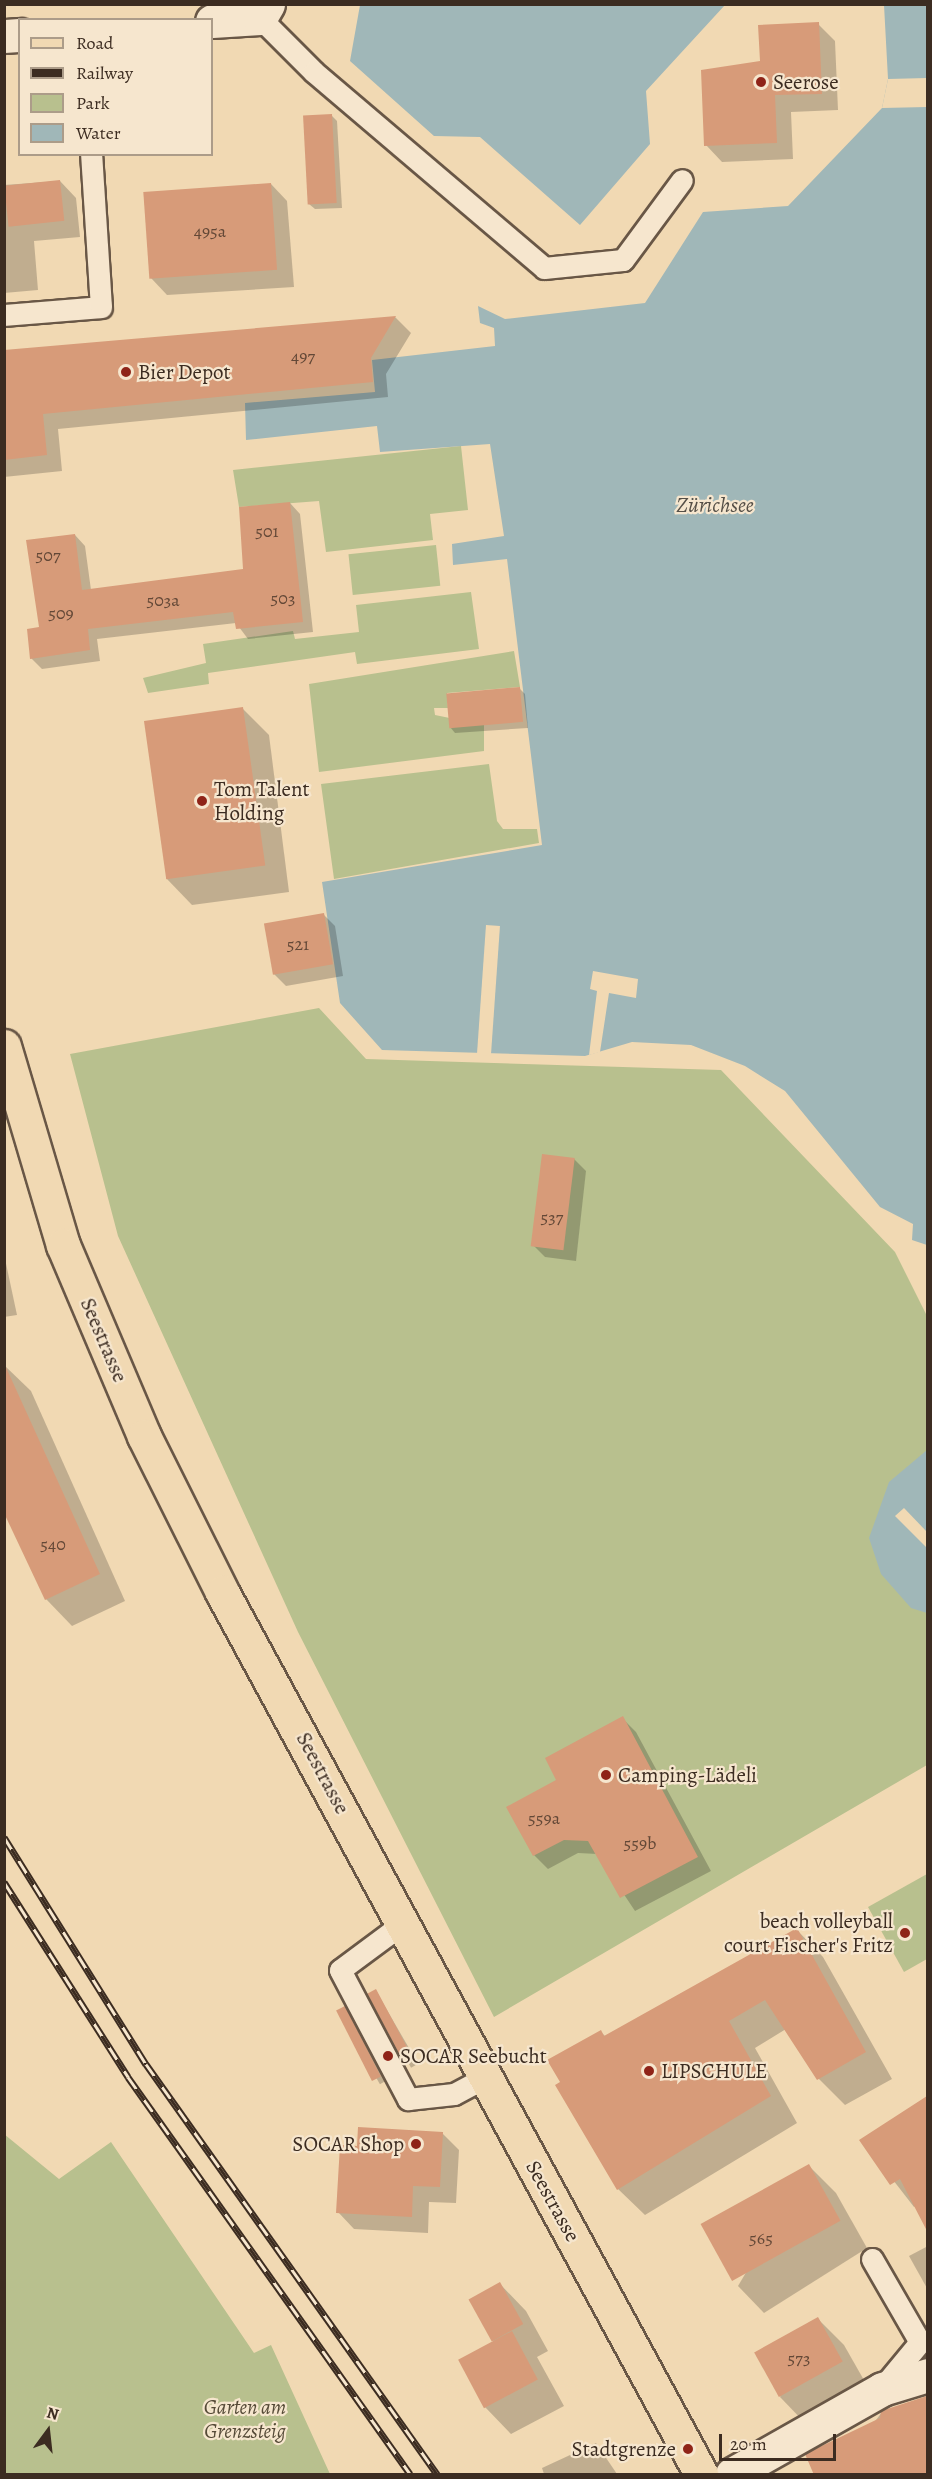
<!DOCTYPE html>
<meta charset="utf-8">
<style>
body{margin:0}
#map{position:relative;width:932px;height:2479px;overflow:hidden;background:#f1d9b3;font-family:Alegreya,serif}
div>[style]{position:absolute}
.green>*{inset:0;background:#b8c08e;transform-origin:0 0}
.water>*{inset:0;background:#a0b7b8}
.pier>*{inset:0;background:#f1d9b3;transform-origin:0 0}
.shadow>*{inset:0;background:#0003;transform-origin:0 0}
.building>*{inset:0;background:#d79b79;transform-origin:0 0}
.roads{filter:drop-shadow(2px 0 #695746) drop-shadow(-2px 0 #695746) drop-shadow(0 2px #695746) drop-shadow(0 -2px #695746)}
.lane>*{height:21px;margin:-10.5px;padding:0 10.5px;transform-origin:10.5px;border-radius:10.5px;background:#f6e6ce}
.street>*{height:33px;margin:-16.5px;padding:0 16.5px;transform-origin:16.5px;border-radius:16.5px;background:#f6e6ce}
.primary>*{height:33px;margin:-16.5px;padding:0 16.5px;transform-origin:16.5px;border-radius:16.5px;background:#f1d9b3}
.rail>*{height:7px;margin-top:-3.5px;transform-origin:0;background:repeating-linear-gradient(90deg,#f6e6ce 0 14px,#3c2c21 0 28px);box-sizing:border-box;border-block:2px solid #3c2c21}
.dots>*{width:16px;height:16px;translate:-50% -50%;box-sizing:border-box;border:3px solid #f6e6ce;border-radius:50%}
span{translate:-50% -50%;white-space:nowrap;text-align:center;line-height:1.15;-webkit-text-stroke:4.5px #f6e6ce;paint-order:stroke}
.number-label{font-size:18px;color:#634837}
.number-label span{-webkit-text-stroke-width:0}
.poi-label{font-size:21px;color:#3c2c21}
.left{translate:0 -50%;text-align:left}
.right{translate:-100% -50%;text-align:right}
.street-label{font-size:21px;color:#3c2c21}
.park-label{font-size:21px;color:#554a37;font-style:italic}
.water-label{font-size:22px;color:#554f47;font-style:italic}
.frame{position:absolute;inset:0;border:6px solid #3c2c21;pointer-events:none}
.legend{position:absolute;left:18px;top:18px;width:195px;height:138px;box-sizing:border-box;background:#f6e6ce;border:2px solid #ac9c89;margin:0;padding:8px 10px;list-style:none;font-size:18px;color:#3c2c21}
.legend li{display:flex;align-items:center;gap:12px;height:30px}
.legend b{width:30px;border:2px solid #ac9c89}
.north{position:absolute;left:18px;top:2401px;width:60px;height:60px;-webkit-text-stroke:4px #f6e6ce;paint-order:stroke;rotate:15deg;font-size:16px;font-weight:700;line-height:24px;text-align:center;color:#3c2c21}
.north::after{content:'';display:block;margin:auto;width:21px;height:27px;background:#3c2c21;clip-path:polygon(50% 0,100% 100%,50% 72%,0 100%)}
.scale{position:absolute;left:719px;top:2434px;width:117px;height:27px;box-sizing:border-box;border:3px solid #3c2c21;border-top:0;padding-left:8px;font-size:18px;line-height:21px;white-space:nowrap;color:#3c2c21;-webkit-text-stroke:4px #f6e6ce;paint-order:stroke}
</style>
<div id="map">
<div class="green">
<i style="clip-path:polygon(461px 446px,468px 510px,430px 514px,433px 540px,326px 552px,319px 501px,239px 507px,233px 470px)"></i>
<i style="left:436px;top:545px;width:41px;height:88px;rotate:84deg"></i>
<i style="clip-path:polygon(471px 592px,479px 649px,357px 664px,355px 652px,208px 673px,209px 684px,148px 693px,143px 678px,206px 663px,203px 644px,293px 631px,295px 639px,359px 632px,356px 605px)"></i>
<i style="clip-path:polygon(514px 651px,520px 687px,447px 693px,448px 708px,434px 708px,435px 715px,484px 725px,484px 751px,319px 772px,309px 684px)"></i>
<i style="clip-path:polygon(489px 764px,497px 821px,503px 829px,537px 829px,539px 843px,334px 879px,321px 784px)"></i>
<i style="clip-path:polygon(319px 1008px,366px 1059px,721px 1070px,895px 1252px,927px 1316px,927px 1765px,494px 2017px,298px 1632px,118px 1236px,70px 1054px)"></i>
<i style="clip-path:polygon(927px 1874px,927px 1959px,904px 1972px,868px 1907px)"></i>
<i style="clip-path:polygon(4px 2134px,59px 2179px,111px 2142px,254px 2353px,271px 2345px,330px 2474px,5px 2474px)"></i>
</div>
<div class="water">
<i style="clip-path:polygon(360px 5px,360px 4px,725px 5px,646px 91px,650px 144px,580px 225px,480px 137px,434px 136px,350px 61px)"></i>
<i style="clip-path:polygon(884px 5px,927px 5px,927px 1245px,912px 1240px,913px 1224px,880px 1207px,785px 1091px,745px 1066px,691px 1045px,632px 1042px,585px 1056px,382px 1050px,340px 1003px,322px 882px,542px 845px,507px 559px,453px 565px,452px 544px,504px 536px,490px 444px,380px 452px,377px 426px,246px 440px,245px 403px,375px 392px,372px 360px,495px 346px,494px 328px,480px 323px,478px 306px,505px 319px,645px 303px,703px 212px,788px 206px,882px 108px,888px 79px)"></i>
<i style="clip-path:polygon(927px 1450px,927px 1613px,911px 1608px,881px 1574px,869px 1538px,889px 1482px)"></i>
</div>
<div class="pier">
<i style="clip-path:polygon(927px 78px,927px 107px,882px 108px,888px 79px)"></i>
<i style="left:486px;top:925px;width:14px;height:130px;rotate:4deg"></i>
<i style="clip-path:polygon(593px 971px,638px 979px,636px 998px,609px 993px,600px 1052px,589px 1055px,597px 991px,590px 989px)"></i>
<i style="clip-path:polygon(904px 1508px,927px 1532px,927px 1548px,895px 1516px)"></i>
</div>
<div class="shadow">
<i style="clip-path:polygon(818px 24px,835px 41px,838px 110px,791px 112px,793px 159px,722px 162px,706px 145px)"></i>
<i style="clip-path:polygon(331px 115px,337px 121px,342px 208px,315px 209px,309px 204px)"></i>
<i style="clip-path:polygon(60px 181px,76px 198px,80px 237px,34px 241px,38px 290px,4px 293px,4px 185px)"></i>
<i style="clip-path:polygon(271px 184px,287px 201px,294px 287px,167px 295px,151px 278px)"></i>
<i style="clip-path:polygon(395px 317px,411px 333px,386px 374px,388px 397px,58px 429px,62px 471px,4px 477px,4px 352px)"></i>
<i style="clip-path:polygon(290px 503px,300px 514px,313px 632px,248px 639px,236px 623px,97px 639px,100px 661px,42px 669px,31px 658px,75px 535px,85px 546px,91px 590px,244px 571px)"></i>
<i style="clip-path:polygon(519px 688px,525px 694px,528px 728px,455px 733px,450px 727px)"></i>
<i style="clip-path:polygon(242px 708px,269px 735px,289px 892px,192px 905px,166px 878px)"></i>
<i style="clip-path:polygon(323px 914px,335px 926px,343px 976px,286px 986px,274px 974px)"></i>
<i style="clip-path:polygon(574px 1159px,586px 1171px,576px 1261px,545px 1257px,534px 1246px)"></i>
<i style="clip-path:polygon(4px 1254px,17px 1315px,4px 1317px)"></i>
<i style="clip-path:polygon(4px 1365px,31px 1391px,125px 1601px,72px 1626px,46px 1599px)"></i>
<i style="clip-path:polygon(622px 1718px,636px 1732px,711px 1871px,635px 1911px,597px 1854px,578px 1853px,548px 1869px,534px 1855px,558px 1781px)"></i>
<i style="clip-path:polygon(797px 1930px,823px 1957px,892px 2079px,845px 2105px,819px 2079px,786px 2029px,755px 2048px,797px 2123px,645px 2215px,618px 2189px,562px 2082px,601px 2032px,606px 2037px)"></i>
<i style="left:376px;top:1991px;width:84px;height:8px;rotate:60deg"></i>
<i style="left:344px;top:2008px;width:84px;height:7px;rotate:60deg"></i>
<i style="clip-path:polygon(928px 2096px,928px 2206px,922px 2201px,914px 2207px,862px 2140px)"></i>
<i style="clip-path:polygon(442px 2133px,459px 2150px,456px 2203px,429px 2202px,428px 2233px,354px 2229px,338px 2212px,358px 2148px)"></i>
<i style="clip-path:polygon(809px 2166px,836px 2193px,867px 2248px,764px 2313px,738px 2286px)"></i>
<i style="clip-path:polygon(928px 2246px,928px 2290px,909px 2256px)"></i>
<i style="clip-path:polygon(500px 2284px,526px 2311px,548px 2351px,537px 2357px,564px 2406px,511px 2434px,485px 2407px)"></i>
<i style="clip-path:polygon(818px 2319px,844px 2345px,869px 2389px,806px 2424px,780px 2397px)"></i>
<i style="clip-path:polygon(928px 2397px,928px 2474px,836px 2474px,882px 2412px)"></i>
<i style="clip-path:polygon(596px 2443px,617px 2474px,544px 2474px,542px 2468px)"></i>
</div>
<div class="building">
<i style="clip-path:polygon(819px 22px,822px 94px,775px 95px,777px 143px,704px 146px,701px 70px,760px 61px,758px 25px)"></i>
<i style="left:332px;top:114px;width:89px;height:29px;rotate:87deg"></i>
<i style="left:60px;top:180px;width:41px;height:56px;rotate:84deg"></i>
<i style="left:271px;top:183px;width:87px;height:128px;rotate:86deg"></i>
<i style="clip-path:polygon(396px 316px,371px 358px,373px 382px,43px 414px,47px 455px,4px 460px,4px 350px)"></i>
<i style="clip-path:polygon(290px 502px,303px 622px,236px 629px,233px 612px,88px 629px,90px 650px,30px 659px,27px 629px,39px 627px,26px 540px,75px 534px,82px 590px,243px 569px,239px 507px)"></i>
<i style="left:520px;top:687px;width:35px;height:74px;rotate:85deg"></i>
<i style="left:243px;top:707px;width:160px;height:100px;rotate:82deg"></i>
<i style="left:324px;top:913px;width:52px;height:61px;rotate:80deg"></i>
<i style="left:542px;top:1154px;width:33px;height:93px;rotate:7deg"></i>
<i style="clip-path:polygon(4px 1363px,100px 1574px,45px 1600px,4px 1513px)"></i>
<i style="clip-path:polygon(623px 1716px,698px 1857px,620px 1898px,588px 1841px,564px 1840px,533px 1856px,506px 1807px,556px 1780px,545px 1758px)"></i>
<i style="clip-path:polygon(797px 1928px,866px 2052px,817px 2080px,765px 2000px,729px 2021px,771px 2096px,617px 2190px,555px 2085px,560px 2082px,547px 2060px,601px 2030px,604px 2036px)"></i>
<i style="left:376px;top:1989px;width:78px;height:10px;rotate:62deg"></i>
<i style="left:345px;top:2006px;width:79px;height:10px;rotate:63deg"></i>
<i style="clip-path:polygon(927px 2096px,927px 2231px,900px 2179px,890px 2185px,859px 2140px)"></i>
<i style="clip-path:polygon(358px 2127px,443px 2132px,440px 2187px,413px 2186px,412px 2217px,336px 2213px,340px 2145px,357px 2146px)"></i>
<i style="left:809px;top:2164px;width:65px;height:124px;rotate:61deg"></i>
<i style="left:500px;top:2282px;width:48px;height:36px;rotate:61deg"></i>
<i style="left:818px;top:2317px;width:51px;height:73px;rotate:61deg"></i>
<i style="left:512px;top:2331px;width:55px;height:61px;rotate:62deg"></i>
<i style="clip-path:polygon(927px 2396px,927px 2475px,814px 2475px,805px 2454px,880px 2418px,881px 2411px)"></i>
</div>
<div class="roads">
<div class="lane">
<i style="left:260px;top:18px;width:76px;rotate:45deg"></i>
<i style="left:314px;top:72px;width:302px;rotate:40.4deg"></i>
<i style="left:544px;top:268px;width:79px;rotate:-5.8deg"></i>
<i style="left:623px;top:260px;width:99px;rotate:-53.6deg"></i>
<i style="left:4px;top:315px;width:97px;rotate:-4.7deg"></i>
<i style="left:101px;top:307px;width:153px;rotate:-93.7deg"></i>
<i style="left:402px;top:1924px;width:77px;rotate:143.4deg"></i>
<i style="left:340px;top:1970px;width:146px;rotate:62.2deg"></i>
<i style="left:408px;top:2099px;width:46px;rotate:-6.2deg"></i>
<i style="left:454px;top:2094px;width:36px;rotate:-28deg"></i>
<i style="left:872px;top:2259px;width:96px;rotate:60deg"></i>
<i style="left:920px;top:2342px;width:60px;rotate:129.6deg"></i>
</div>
<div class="street">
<i style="left:212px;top:21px;width:48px;rotate:-3.6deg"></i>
<i style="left:260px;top:18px;width:16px;rotate:-60deg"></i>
<i style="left:4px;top:36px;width:16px;rotate:-4deg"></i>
<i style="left:732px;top:2474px;width:172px;rotate:-29.5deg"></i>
<i style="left:882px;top:2389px;width:48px;rotate:-16.9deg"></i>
</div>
<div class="primary">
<i style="left:4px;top:1046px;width:208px;rotate:73.5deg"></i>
<i style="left:63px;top:1245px;width:207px;rotate:67deg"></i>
<i style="left:144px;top:1436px;width:174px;rotate:63.4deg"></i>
<i style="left:222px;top:1592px;width:1004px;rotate:61.49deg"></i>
</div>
</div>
<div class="rail">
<i style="left:4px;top:1837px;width:268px;rotate:58deg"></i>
<i style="left:146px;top:2064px;width:503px;rotate:54.63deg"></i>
<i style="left:4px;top:1882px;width:231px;rotate:57.5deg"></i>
<i style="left:128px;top:2077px;width:487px;rotate:54.6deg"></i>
</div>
<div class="dots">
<i style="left:761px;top:82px;background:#8f2418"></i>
<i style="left:126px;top:372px;background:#8f2418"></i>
<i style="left:202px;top:801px;background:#8f2418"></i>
<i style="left:606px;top:1775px;background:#8f2418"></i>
<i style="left:905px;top:1933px;background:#8f2418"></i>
<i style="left:388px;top:2056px;background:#8f2418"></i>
<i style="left:649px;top:2071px;background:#8f2418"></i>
<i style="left:416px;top:2144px;background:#8f2418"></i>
<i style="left:688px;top:2449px;background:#8f2418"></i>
</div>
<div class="number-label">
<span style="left:210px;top:231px">495a</span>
<span style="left:303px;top:356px">497</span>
<span style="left:267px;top:531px">501</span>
<span style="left:48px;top:555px">507</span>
<span style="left:283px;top:598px">503</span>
<span style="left:163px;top:600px">503a</span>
<span style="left:61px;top:613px">509</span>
<span style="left:298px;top:944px">521</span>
<span style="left:552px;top:1217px">537</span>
<span style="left:53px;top:1544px">540</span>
<span style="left:544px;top:1818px">559a</span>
<span style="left:640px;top:1843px">559b</span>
<span style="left:761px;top:2238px">565</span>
<span style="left:799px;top:2358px">573</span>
</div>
<div class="poi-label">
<span class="left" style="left:773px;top:82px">Seerose</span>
<span class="left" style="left:138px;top:372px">Bier Depot</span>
<span class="left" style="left:214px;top:801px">Tom Talent<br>Holding</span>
<span class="left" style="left:618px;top:1775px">Camping-Lädeli</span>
<span class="right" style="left:893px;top:1933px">beach volleyball<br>court Fischer's Fritz</span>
<span class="left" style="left:400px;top:2056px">SOCAR Seebucht</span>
<span class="left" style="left:661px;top:2071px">LIPSCHULE</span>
<span class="right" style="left:404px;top:2144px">SOCAR Shop</span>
<span class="right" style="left:676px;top:2449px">Stadtgrenze</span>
</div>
<div class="street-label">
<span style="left:104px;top:1340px;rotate:67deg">Seestrasse</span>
<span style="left:323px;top:1773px;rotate:62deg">Seestrasse</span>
<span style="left:553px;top:2201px;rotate:61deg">Seestrasse</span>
</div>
<div class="park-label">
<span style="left:245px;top:2419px">Garten am<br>Grenzsteig</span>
</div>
<div class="water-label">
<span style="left:715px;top:506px">Zürichsee</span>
</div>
<div class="frame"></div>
<ul class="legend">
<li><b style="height:8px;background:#f1d9b3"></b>Road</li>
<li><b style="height:8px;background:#3c2c21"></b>Railway</li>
<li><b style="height:16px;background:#b8c08e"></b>Park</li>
<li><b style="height:16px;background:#a0b7b8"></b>Water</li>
</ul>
<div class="north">N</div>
<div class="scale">20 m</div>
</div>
